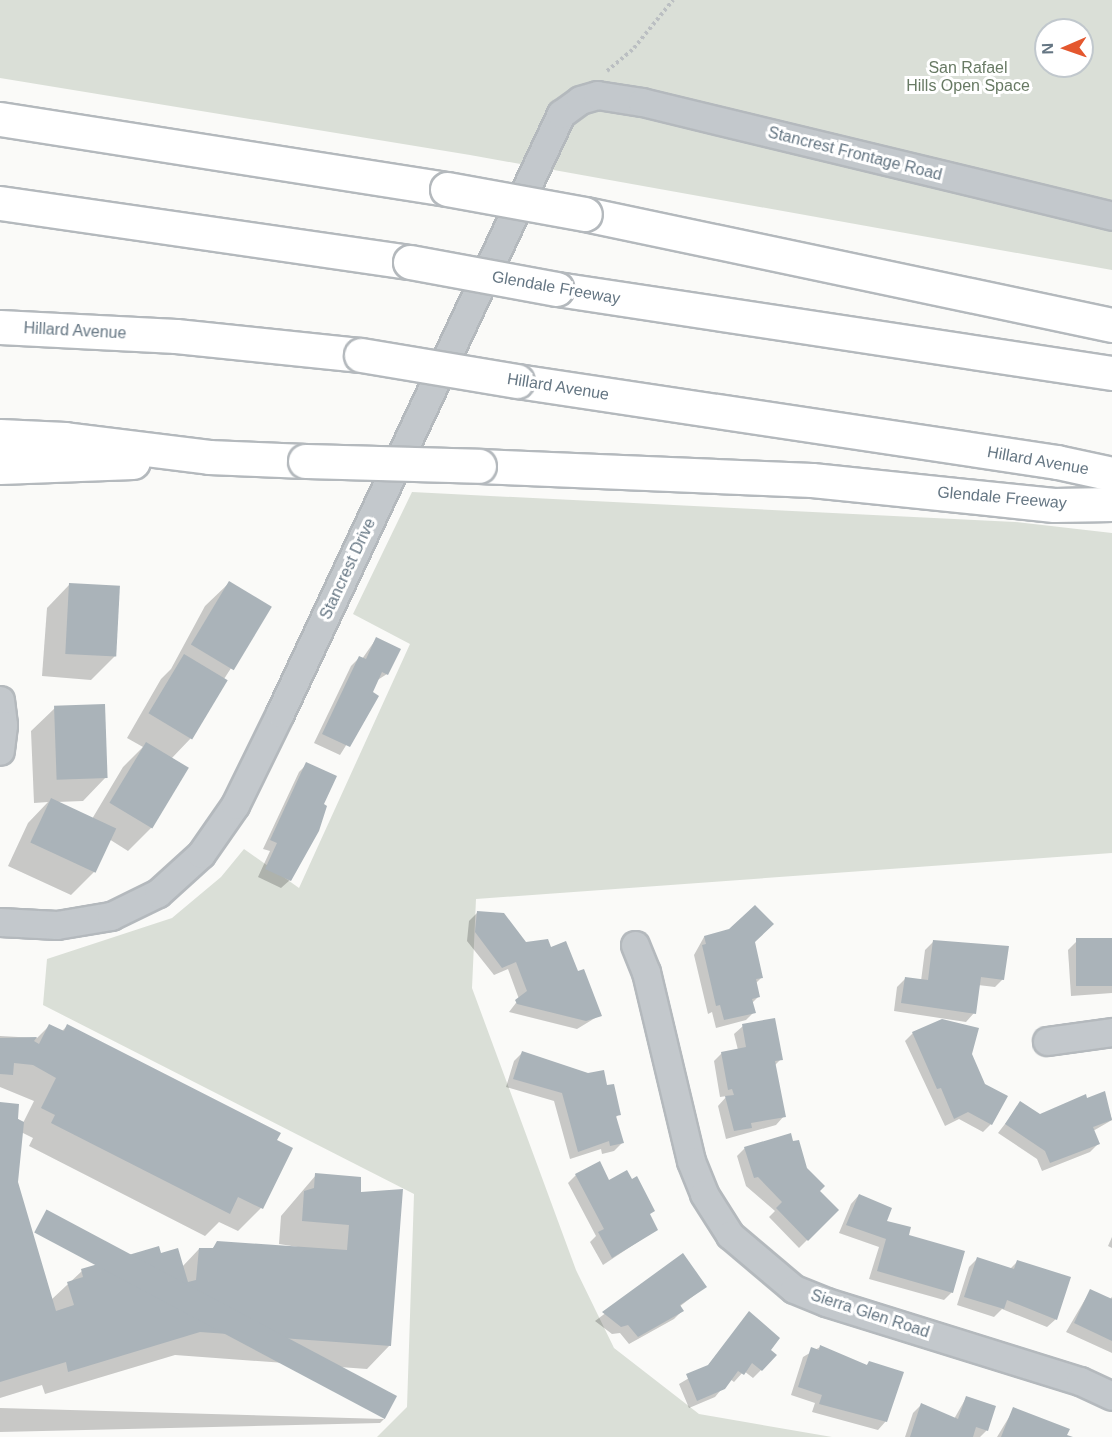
<!DOCTYPE html>
<style>
body{margin:0}
#map{position:relative;width:1112px;height:1437px;overflow:hidden;background:#fafaf8;font-family:Arial,sans-serif}
div>[style]{position:absolute}
.green>*{inset:0;background:#dadfd7}
.shadow>*{inset:0;background:#0003}
.building>*{inset:0;background:#aab3b9;transform-origin:0 0}
.path>*{height:4px;margin-top:-2px;transform-origin:0;background:repeating-linear-gradient(90deg,#bbbfc2 0 3px,transparent 0 6px)}
.roads{filter:drop-shadow(2px 0 #b4b9bd) drop-shadow(-2px 0 #b4b9bd) drop-shadow(0 2px #b4b9bd) drop-shadow(0 -2px #b4b9bd)}
.minor>*{height:27px;margin:-13.5px;padding:0 13.5px;transform-origin:13.5px;border-radius:13.5px;background:#c3c8cc}
.motorway>*{height:33px;margin:-16.5px;padding:0 16.5px;transform-origin:16.5px;border-radius:16.5px;background:#fff}
.bridges{filter:drop-shadow(2px 0 #b4b9bd) drop-shadow(-2px 0 #b4b9bd) drop-shadow(0 2px #b4b9bd) drop-shadow(0 -2px #b4b9bd)}
.motorway-bridge>*{height:33px;margin:-16.5px;padding:0 16.5px;transform-origin:16.5px;border-radius:16.5px;background:#fff}
span{translate:-50% -50%;white-space:nowrap;text-align:center;line-height:1.15;-webkit-text-stroke:6px #fff;paint-order:stroke}
.park-label{font-size:16px;color:#687a64}
.street-label{font-size:16px;color:#657683}
.north{position:absolute;left:1034px;top:18px;width:60px;height:60px;box-sizing:border-box;background:#fff;border:2px solid #c1c8cd;border-radius:50%;rotate:268deg;font-size:16px;font-weight:700;line-height:24px;text-align:center;color:#657683}
.north::after{content:'';display:block;margin:auto;width:21px;height:27px;background:#e4572e;clip-path:polygon(50% 0,100% 100%,50% 72%,0 100%)}
</style>
<div id="map">
<div class="green">
<i style="clip-path:polygon(evenodd,0 0,1112px 0,1112px 270px,470px 155px,0 78px,0 0,1046px 30px,1082px 30px,1082px 66px,1046px 66px,1046px 30px)"></i>
<i style="clip-path:polygon(412px 492px,1015px 522px,1112px 533px,1112px 853px,476px 899px,472px 988px,576px 1270px,614px 1348px,699px 1414px,832px 1437px,377px 1437px,407px 1407px,414px 1194px,43px 1005px,47px 959px,172px 918px,221px 877px,244px 849px,299px 888px,410px 644px,353px 614px)"></i>
</div>
<div class="shadow">
<i style="clip-path:polygon(229px 583px,270px 608px,224px 679px,191px 738px,171px 759px,151px 828px,128px 851px,109px 839px,94px 872px,71px 895px,8px 866px,28px 823px,48px 802px,34px 803px,31px 731px,55px 708px,106px 777px,83px 801px,57px 802px,92px 819px,123px 767px,143px 747px,127px 738px,161px 679px,171px 669px,205px 606px)"></i>
<i style="clip-path:polygon(70px 584px,115px 656px,91px 680px,42px 676px,47px 608px)"></i>
<i style="clip-path:polygon(376px 639px,387px 674px,376px 681px,371px 693px,377px 696px,340px 755px,314px 743px,351px 666px,359px 658px,362px 659px)"></i>
<i style="clip-path:polygon(307px 764px,290px 880px,281px 888px,258px 877px,270px 851px,263px 849px,299px 772px)"></i>
<i style="clip-path:polygon(477px 913px,525px 943px,550px 949px,600px 1015px,577px 1029px,509px 1012px,519px 999px,508px 969px,494px 975px,467px 941px,469px 921px)"></i>
<i style="clip-path:polygon(730px 931px,754px 942px,762px 977px,755px 984px,758px 997px,752px 1003px,754px 1012px,746px 1020px,716px 1028px,712px 1012px,708px 1014px,694px 955px,704px 937px)"></i>
<i style="clip-path:polygon(1112px 939px,1112px 993px,1071px 996px,1068px 950px,1077px 941px)"></i>
<i style="clip-path:polygon(934px 941px,1003px 979px,995px 987px,978px 985px,974px 1013px,966px 1022px,894px 1011px,897px 987px,905px 979px,921px 981px,925px 950px)"></i>
<i style="clip-path:polygon(50px 1025px,62px 1031px,67px 1026px,275px 1141px,261px 1208px,238px 1231px,219px 1222px,205px 1236px,29px 1146px,33px 1138px,21px 1132px,16px 1183px,51px 1300px,82px 1271px,160px 1255px,182px 1267px,199px 1249px,211px 1250px,218px 1243px,317px 1250px,279px 1244px,281px 1216px,316px 1175px,359px 1193px,390px 1345px,367px 1369px,175px 1355px,45px 1394px,42px 1385px,0 1398px,0 1104px,23px 1123px,34px 1101px,0 1087px,0 1036px,37px 1038px)"></i>
<i style="clip-path:polygon(743px 1026px,781px 1059px,774px 1066px,784px 1116px,776px 1125px,726px 1139px,718px 1106px,727px 1096px,720px 1097px,714px 1061px,722px 1053px,738px 1050px,734px 1034px)"></i>
<i style="clip-path:polygon(913px 1033px,971px 1055px,991px 1124px,983px 1132px,959px 1119px,945px 1126px,905px 1041px)"></i>
<i style="clip-path:polygon(522px 1053px,606px 1087px,619px 1114px,615px 1118px,622px 1143px,614px 1151px,602px 1154px,601px 1149px,570px 1159px,554px 1101px,506px 1087px,514px 1061px)"></i>
<i style="clip-path:polygon(1104px 1093px,1112px 1120px,1093px 1131px,1098px 1144px,1090px 1152px,1042px 1171px,1037px 1159px,998px 1133px,1021px 1103px,1040px 1116px)"></i>
<i style="clip-path:polygon(745px 1148px,806px 1169px,818px 1191px,837px 1210px,799px 1248px,769px 1217px,775px 1211px,746px 1186px,737px 1156px)"></i>
<i style="clip-path:polygon(576px 1175px,609px 1182px,649px 1215px,657px 1229px,603px 1265px,590px 1242px,596px 1236px,568px 1183px)"></i>
<i style="clip-path:polygon(859px 1195px,885px 1222px,907px 1236px,952px 1292px,944px 1300px,869px 1279px,879px 1247px,839px 1233px,851px 1204px)"></i>
<i style="clip-path:polygon(1112px 1237px,1112px 1248px,1108px 1246px)"></i>
<i style="clip-path:polygon(683px 1255px,705px 1287px,679px 1307px,682px 1311px,674px 1319px,629px 1344px,620px 1333px,612px 1334px,595px 1321px)"></i>
<i style="clip-path:polygon(977px 1259px,1010px 1269px,1018px 1261px,1056px 1319px,1047px 1327px,1002px 1309px,994px 1317px,957px 1305px,969px 1267px)"></i>
<i style="clip-path:polygon(1090px 1291px,1109px 1300px,1112px 1297px,1112px 1353px,1066px 1332px)"></i>
<i style="clip-path:polygon(749px 1313px,769px 1351px,761px 1370px,753px 1378px,744px 1371px,734px 1382px,730px 1379px,715px 1397px,689px 1408px,679px 1384px,706px 1368px)"></i>
<i style="clip-path:polygon(820px 1347px,866px 1366px,869px 1363px,886px 1421px,878px 1430px,812px 1412px,815px 1403px,791px 1395px,803px 1357px)"></i>
<i style="clip-path:polygon(966px 1398px,987px 1430px,980px 1437px,905px 1437px,913px 1413px,921px 1405px,954px 1419px)"></i>
<i style="clip-path:polygon(0 1408px,384px 1419px,380px 1423px,0 1432px)"></i>
<i style="clip-path:polygon(1014px 1409px,1065px 1436px,1069px 1437px,997px 1437px)"></i>
</div>
<div class="building">
<i style="left:229px;top:581px;width:50px;height:74px;rotate:31deg"></i>
<i style="left:69px;top:583px;width:51px;height:71px;rotate:3deg"></i>
<i style="clip-path:polygon(376px 637px,401px 649px,388px 675px,382px 672px,373px 692px,379px 696px,350px 747px,322px 734px,359px 656px,366px 659px)"></i>
<i style="left:184px;top:654px;width:51px;height:69px;rotate:31deg"></i>
<i style="left:105px;top:704px;width:74px;height:51px;rotate:88deg"></i>
<i style="left:146px;top:742px;width:50px;height:71px;rotate:31deg"></i>
<i style="clip-path:polygon(306px 762px,337px 776px,324px 804px,327px 806px,319px 831px,291px 881px,265px 869px,277px 843px,270px 840px)"></i>
<i style="left:51px;top:798px;width:72px;height:49px;rotate:25deg"></i>
<i style="clip-path:polygon(755px 905px,774px 924px,755px 942px,763px 978px,756px 979px,760px 997px,752px 999px,756px 1013px,724px 1020px,720px 1005px,716px 1006px,702px 945px,706px 944px,704px 936px,729px 929px)"></i>
<i style="clip-path:polygon(477px 911px,504px 913px,526px 942px,548px 939px,551px 947px,566px 941px,578px 971px,584px 969px,602px 1016px,586px 1021px,517px 1004px,515px 1000px,527px 991px,516px 962px,502px 968px,475px 932px)"></i>
<i style="left:1112px;top:938px;width:48px;height:36px;rotate:90deg"></i>
<i style="clip-path:polygon(933px 940px,1009px 946px,1004px 980px,981px 977px,976px 1014px,901px 1003px,905px 977px,928px 980px)"></i>
<i style="clip-path:polygon(775px 1018px,783px 1060px,775px 1061px,786px 1117px,751px 1123px,752px 1128px,734px 1131px,725px 1096px,734px 1095px,732px 1089px,728px 1090px,721px 1052px,746px 1047px,742px 1024px)"></i>
<i style="clip-path:polygon(942px 1019px,979px 1028px,972px 1054px,985px 1084px,1008px 1096px,992px 1125px,968px 1112px,954px 1119px,941px 1088px,937px 1089px,912px 1032px)"></i>
<i style="clip-path:polygon(49px 1024px,64px 1031px,67px 1024px,281px 1133px,277px 1140px,293px 1148px,263px 1209px,238px 1197px,230px 1214px,51px 1123px,55px 1115px,41px 1108px,56px 1078px,33px 1065px,14px 1063px,13px 1075px,0 1074px,0 1038px,37px 1037px,34px 1041px,39px 1044px)"></i>
<i style="clip-path:polygon(522px 1051px,588px 1073px,604px 1070px,607px 1085px,614px 1084px,621px 1115px,616px 1116px,624px 1143px,610px 1146px,609px 1141px,578px 1152px,562px 1093px,513px 1079px)"></i>
<i style="clip-path:polygon(1105px 1091px,1112px 1120px,1093px 1127px,1100px 1144px,1050px 1163px,1045px 1151px,1005px 1124px,1020px 1101px,1040px 1114px,1086px 1094px,1087px 1098px)"></i>
<i style="clip-path:polygon(0 1102px,19px 1104px,18px 1119px,24px 1122px,18px 1182px,56px 1311px,74px 1305px,67px 1282px,83px 1277px,81px 1269px,159px 1246px,161px 1253px,178px 1248px,188px 1282px,196px 1280px,199px 1248px,213px 1248px,217px 1241px,347px 1250px,349px 1225px,302px 1221px,304px 1191px,314px 1188px,315px 1173px,361px 1177px,361px 1192px,403px 1189px,391px 1346px,200px 1332px,68px 1372px,66px 1362px,0 1382px)"></i>
<i style="clip-path:polygon(791px 1133px,793px 1141px,799px 1140px,807px 1168px,825px 1186px,820px 1191px,839px 1210px,808px 1241px,776px 1208px,782px 1202px,758px 1177px,754px 1178px,744px 1147px)"></i>
<i style="clip-path:polygon(600px 1161px,609px 1180px,627px 1170px,632px 1179px,637px 1176px,655px 1211px,650px 1214px,658px 1230px,612px 1258px,598px 1232px,604px 1229px,575px 1174px)"></i>
<i style="clip-path:polygon(859px 1194px,892px 1208px,887px 1221px,911px 1227px,909px 1235px,965px 1251px,953px 1293px,877px 1271px,886px 1239px,846px 1225px)"></i>
<i style="clip-path:polygon(683px 1253px,707px 1287px,680px 1305px,684px 1311px,638px 1337px,628px 1325px,621px 1327px,602px 1312px)"></i>
<i style="clip-path:polygon(977px 1257px,1014px 1269px,1017px 1260px,1071px 1277px,1057px 1320px,1007px 1300px,1004px 1309px,964px 1297px)"></i>
<i style="clip-path:polygon(1090px 1289px,1112px 1299px,1112px 1341px,1074px 1323px)"></i>
<i style="clip-path:polygon(749px 1311px,780px 1338px,771px 1350px,777px 1355px,762px 1371px,752px 1363px,744px 1375px,738px 1371px,725px 1389px,697px 1401px,686px 1374px,708px 1365px)"></i>
<i style="clip-path:polygon(820px 1345px,867px 1365px,869px 1361px,904px 1372px,887px 1422px,819px 1404px,822px 1395px,798px 1387px,811px 1347px,819px 1350px)"></i>
<i style="left:397px;top:1396px;width:26px;height:397px;rotate:118deg"></i>
<i style="clip-path:polygon(966px 1396px,996px 1406px,988px 1431px,976px 1427px,973px 1437px,910px 1437px,921px 1403px,958px 1419px)"></i>
<i style="clip-path:polygon(1013px 1407px,1070px 1429px,1067px 1435px,1073px 1437px,1001px 1437px)"></i>
</div>
<div class="path">
<i style="left:607px;top:71px;width:35px;rotate:-40deg"></i>
<i style="left:634px;top:48px;width:62px;rotate:-50.9deg"></i>
</div>
<div class="roads">
<div class="minor">
<i style="left:0;top:700px;width:25px;rotate:83deg"></i>
<i style="left:3px;top:725px;width:26px;rotate:97deg"></i>
<i style="left:0;top:922px;width:57px;rotate:3deg"></i>
<i style="left:57px;top:925px;width:55px;rotate:-9.5deg"></i>
<i style="left:111px;top:916px;width:52px;rotate:-26.1deg"></i>
<i style="left:158px;top:893px;width:58px;rotate:-42.2deg"></i>
<i style="left:201px;top:854px;width:60px;rotate:-55.2deg"></i>
<i style="left:235px;top:805px;width:102px;rotate:-63.9deg"></i>
<i style="left:280px;top:713px;width:662px;rotate:-64.87deg"></i>
<i style="left:561px;top:114px;width:24px;rotate:-36deg"></i>
<i style="left:580px;top:100px;width:18px;rotate:-16deg"></i>
<i style="left:597px;top:95px;width:46px;rotate:8.8deg"></i>
<i style="left:642px;top:102px;width:484px;rotate:13.6deg"></i>
<i style="left:635px;top:945px;width:29px;rotate:68deg"></i>
<i style="left:646px;top:972px;width:194px;rotate:76.6deg"></i>
<i style="left:691px;top:1161px;width:35px;rotate:68deg"></i>
<i style="left:704px;top:1194px;width:49px;rotate:57.6deg"></i>
<i style="left:730px;top:1235px;width:84px;rotate:40.2deg"></i>
<i style="left:794px;top:1289px;width:35px;rotate:22deg"></i>
<i style="left:826px;top:1302px;width:266px;rotate:17.3deg"></i>
<i style="left:1080px;top:1381px;width:35px;rotate:25deg"></i>
<i style="left:1047px;top:1041px;width:66px;rotate:-7.9deg"></i>
</div>
<div class="motorway">
<i style="left:0;top:119px;width:452px;rotate:8.9deg"></i>
<i style="left:0;top:203px;width:414px;rotate:8.2deg"></i>
<i style="left:585px;top:214px;width:539px;rotate:11.89deg"></i>
<i style="left:557px;top:289px;width:561px;rotate:8.61deg"></i>
<i style="left:0;top:327px;width:176px;rotate:2.9deg"></i>
<i style="left:176px;top:336px;width:186px;rotate:5.9deg"></i>
<i style="left:517px;top:381px;width:546px;rotate:8.53deg"></i>
<i style="left:1057px;top:462px;width:56px;rotate:12.3deg"></i>
<i style="left:0;top:436px;width:65px;rotate:2.6deg"></i>
<i style="left:65px;top:439px;width:145px;rotate:7.1deg"></i>
<i style="left:209px;top:457px;width:96px;rotate:2.4deg"></i>
<i style="left:479px;top:466px;width:333px;rotate:2.4deg"></i>
<i style="left:812px;top:480px;width:243px;rotate:5.9deg"></i>
<i style="left:1054px;top:505px;width:58px;rotate:-1deg"></i>
<i style="left:0;top:467px;width:133px;rotate:-2.2deg"></i>
</div>
</div>
<div class="bridges">
<div class="motorway-bridge">
<i style="left:447px;top:189px;width:140px;rotate:10.3deg"></i>
<i style="left:410px;top:262px;width:149px;rotate:10.4deg"></i>
<i style="left:361px;top:355px;width:158px;rotate:9.5deg"></i>
<i style="left:305px;top:461px;width:174px;rotate:1.6deg"></i>
</div>
</div>
<div class="park-label">
<span style="left:968px;top:77px">San Rafael<br>Hills Open Space</span>
</div>
<div class="street-label">
<span style="left:855px;top:154px;rotate:14deg">Stancrest Frontage Road</span>
<span style="left:556px;top:288px;rotate:10deg">Glendale Freeway</span>
<span style="left:75px;top:331px;rotate:3deg">Hillard Avenue</span>
<span style="left:558px;top:387px;rotate:9deg">Hillard Avenue</span>
<span style="left:1038px;top:461px;rotate:10deg">Hillard Avenue</span>
<span style="left:1002px;top:498px;rotate:5deg">Glendale Freeway</span>
<span style="left:348px;top:569px;rotate:-65deg">Stancrest Drive</span>
<span style="left:870px;top:1314px;rotate:18deg">Sierra Glen Road</span>
</div>
<div class="north">N</div>
</div>
